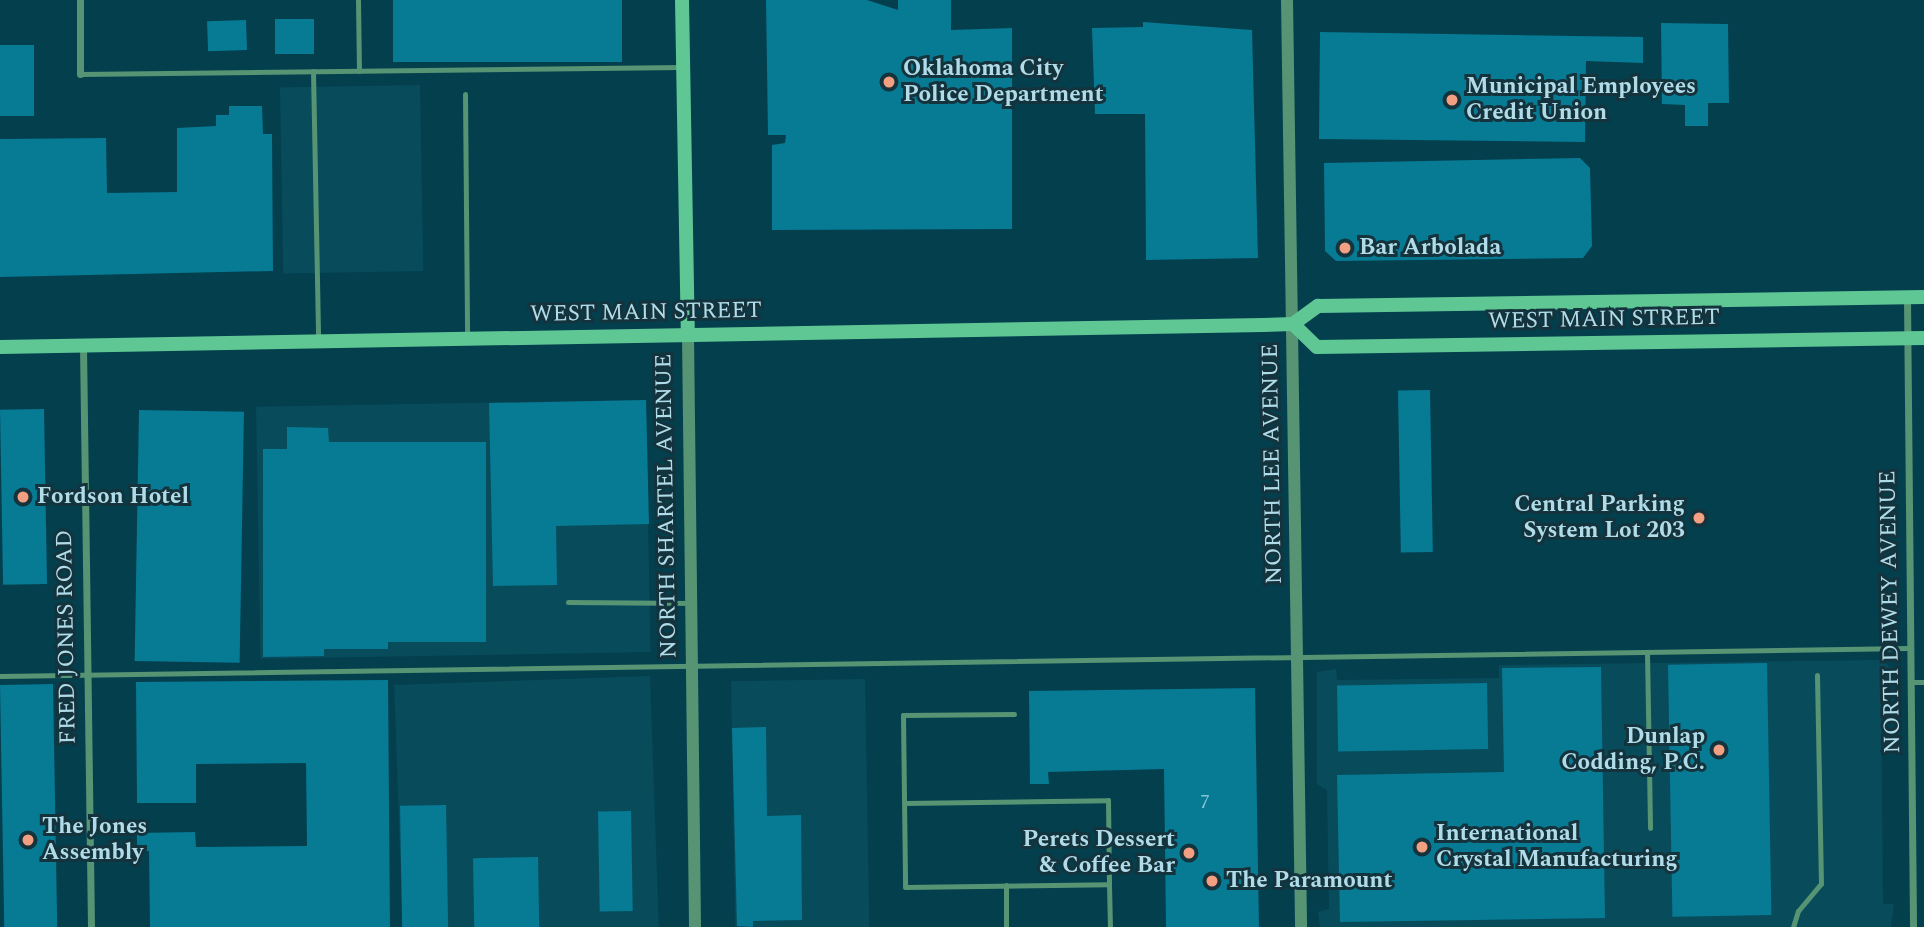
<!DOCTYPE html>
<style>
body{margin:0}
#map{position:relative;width:1924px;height:927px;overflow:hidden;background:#043f4e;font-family:Spectral,serif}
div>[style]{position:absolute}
.built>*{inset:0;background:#084c5c;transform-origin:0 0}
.building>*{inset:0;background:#077a94;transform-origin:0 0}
.service>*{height:5px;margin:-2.5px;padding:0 2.5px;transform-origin:2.5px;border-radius:2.5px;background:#569474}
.minor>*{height:7px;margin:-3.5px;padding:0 3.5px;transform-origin:3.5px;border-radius:3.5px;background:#569474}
.tertiary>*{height:12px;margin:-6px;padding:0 6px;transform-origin:6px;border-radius:6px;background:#569474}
.secondary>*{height:14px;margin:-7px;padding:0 7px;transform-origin:7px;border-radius:7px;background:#5fc794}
.dots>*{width:19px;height:19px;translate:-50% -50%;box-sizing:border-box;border:4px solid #14333c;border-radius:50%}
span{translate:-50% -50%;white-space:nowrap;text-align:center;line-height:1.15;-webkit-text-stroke:6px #14333c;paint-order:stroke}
.number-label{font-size:19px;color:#86c4d4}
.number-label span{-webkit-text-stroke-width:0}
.poi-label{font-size:23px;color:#b0dcea;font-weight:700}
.left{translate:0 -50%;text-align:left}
.right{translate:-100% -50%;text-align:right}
.street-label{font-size:23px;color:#b0dcea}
</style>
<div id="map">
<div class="built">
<i style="left:420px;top:85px;width:186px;height:140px;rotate:89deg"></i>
<i style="left:646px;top:400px;width:252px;height:390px;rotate:89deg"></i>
<i style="clip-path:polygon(1883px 660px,1891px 669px,1891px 678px,1881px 682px,1883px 904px,1894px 904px,1891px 927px,1320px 927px,1318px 912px,1329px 909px,1327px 790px,1317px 784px,1317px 672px,1336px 669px,1337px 680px,1499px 678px,1499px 665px)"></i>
<i style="left:650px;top:676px;width:251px;height:256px;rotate:88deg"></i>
<i style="left:865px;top:679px;width:248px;height:134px;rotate:89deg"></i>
</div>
<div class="building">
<i style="left:393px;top:0;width:229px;height:62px"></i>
<i style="clip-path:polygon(766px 0,867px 0,898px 10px,898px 0,951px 0,951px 30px,1012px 28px,1012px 229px,772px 230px,772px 145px,785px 143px,786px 135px,768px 135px)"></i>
<i style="left:314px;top:19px;width:35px;height:39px;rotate:90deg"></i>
<i style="left:246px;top:20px;width:30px;height:39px;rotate:88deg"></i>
<i style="clip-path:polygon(1143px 22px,1252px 30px,1258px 258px,1146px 260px,1145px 114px,1095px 114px,1092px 28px,1143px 27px)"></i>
<i style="clip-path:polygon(1661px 23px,1728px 24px,1729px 103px,1708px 103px,1708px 126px,1685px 126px,1685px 105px,1662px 104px)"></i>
<i style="clip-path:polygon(1320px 32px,1643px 37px,1643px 63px,1586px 61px,1585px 142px,1319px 139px)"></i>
<i style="left:0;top:45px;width:34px;height:71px"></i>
<i style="clip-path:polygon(229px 106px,262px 106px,263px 134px,272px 134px,273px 271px,0 277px,0 139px,106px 138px,107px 193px,177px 192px,177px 128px,216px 126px,216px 115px,229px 115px)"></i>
<i style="clip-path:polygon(1580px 158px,1590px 168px,1592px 246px,1583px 258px,1336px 261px,1325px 251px,1324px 163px)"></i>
<i style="left:1430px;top:390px;width:162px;height:32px;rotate:89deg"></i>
<i style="clip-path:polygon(646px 400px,649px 524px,556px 526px,557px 585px,493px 586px,489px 403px)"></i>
<i style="left:44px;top:409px;width:175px;height:44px;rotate:89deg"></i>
<i style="left:139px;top:410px;width:105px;height:251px;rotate:1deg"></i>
<i style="clip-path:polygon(287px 427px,328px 428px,329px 442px,486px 442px,486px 642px,388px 642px,388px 649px,324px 649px,324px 656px,263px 657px,263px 449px,287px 449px)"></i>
<i style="left:1767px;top:663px;width:252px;height:99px;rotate:89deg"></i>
<i style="clip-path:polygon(1601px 667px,1605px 918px,1340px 922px,1337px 775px,1504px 772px,1502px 668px)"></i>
<i style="clip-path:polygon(388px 680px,390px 927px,150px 927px,149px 851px,137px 851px,137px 833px,195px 832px,196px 847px,307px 846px,306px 763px,196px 764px,196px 803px,137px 803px,136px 682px)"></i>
<i style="left:1487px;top:683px;width:66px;height:150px;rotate:89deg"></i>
<i style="left:53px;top:684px;width:243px;height:53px;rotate:89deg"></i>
<i style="clip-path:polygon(1255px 688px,1259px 927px,1166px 927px,1164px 769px,1048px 772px,1049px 784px,1030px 784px,1029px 691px)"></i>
<i style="clip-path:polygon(766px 727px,767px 816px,801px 815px,802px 920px,753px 921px,753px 927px,737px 926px,732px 728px)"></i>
<i style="left:446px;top:805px;width:122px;height:46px;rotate:89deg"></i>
<i style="left:631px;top:811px;width:100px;height:33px;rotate:89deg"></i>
<i style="left:538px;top:857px;width:70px;height:65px;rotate:89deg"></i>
</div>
<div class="service">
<i style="left:358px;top:0;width:71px;rotate:89.2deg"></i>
<i style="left:313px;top:71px;width:268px;rotate:88.9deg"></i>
<i style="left:80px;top:74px;width:602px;rotate:-0.67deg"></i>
<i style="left:465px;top:94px;width:242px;rotate:89.5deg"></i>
<i style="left:568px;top:602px;width:123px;rotate:0.5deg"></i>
<i style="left:1647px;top:653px;width:175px;rotate:89deg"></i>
<i style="left:0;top:676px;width:1910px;rotate:-0.84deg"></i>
<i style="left:1910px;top:682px;width:14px"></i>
<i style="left:1014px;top:714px;width:111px;rotate:179.5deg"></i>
<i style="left:903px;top:715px;width:172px;rotate:89.3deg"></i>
<i style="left:905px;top:887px;width:204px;rotate:-0.8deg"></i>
<i style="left:1109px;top:884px;width:43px;rotate:88.7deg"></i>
<i style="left:904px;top:803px;width:204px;rotate:-0.8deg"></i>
<i style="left:1108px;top:800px;width:84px;rotate:89.3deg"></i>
<i style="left:1006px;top:885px;width:42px;rotate:90deg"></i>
<i style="left:1793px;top:927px;width:17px;rotate:-73deg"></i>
<i style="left:1798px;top:911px;width:35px;rotate:-50deg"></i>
<i style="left:1821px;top:884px;width:209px;rotate:-91.1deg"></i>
</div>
<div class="minor">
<i style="left:80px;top:74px;width:74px;rotate:-90deg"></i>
<i style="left:1907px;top:298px;width:629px;rotate:89.45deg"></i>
<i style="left:83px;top:346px;width:581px;rotate:89.21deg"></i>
</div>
<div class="tertiary">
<i style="left:1287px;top:0;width:927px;rotate:89.13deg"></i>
<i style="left:688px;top:335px;width:592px;rotate:89.32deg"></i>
</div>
<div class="secondary">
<i style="left:682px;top:0;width:335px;rotate:89deg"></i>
<i style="left:1293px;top:324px;width:33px;rotate:44deg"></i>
<i style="left:1317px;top:347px;width:607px;rotate:-0.85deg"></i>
<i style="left:0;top:347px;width:1263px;rotate:-1deg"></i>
<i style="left:1263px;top:325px;width:30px;rotate:-2deg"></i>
<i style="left:1293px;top:324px;width:31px;rotate:-36deg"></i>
<i style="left:1318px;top:306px;width:606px;rotate:-0.85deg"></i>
</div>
<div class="dots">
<i style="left:889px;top:82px;background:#f39f82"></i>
<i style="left:1452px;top:100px;background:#f39f82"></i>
<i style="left:1345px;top:248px;background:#f39f82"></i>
<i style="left:23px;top:497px;background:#f39f82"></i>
<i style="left:1699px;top:518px;background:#f39f82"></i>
<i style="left:1719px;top:750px;background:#f39f82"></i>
<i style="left:28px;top:840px;background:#f39f82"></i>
<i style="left:1422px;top:847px;background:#f39f82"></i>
<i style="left:1189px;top:853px;background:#f39f82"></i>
<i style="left:1212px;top:881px;background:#f39f82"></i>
</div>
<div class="number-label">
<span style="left:1205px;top:803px">7</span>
</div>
<div class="poi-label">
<span class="left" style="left:903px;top:82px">Oklahoma City<br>Police Department</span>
<span class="left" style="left:1466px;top:100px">Municipal Employees<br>Credit Union</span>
<span class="left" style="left:1359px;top:248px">Bar Arbolada</span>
<span class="left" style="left:37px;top:497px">Fordson Hotel</span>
<span class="right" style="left:1685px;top:518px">Central Parking<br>System Lot 203</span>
<span class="right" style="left:1705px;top:750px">Dunlap<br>Codding, P.C.</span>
<span class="left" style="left:42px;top:840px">The Jones<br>Assembly</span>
<span class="left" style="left:1436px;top:847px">International<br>Crystal Manufacturing</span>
<span class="right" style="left:1175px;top:853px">Perets Dessert<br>&amp; Coffee Bar</span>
<span class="left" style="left:1226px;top:881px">The Paramount</span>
</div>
<div class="street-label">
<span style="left:646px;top:313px;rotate:-1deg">WEST MAIN STREET</span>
<span style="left:1604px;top:320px;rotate:-1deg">WEST MAIN STREET</span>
<span style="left:1273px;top:464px;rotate:-91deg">NORTH LEE AVENUE</span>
<span style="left:667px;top:506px;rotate:-91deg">NORTH SHARTEL AVENUE</span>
<span style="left:1891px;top:612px;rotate:-91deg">NORTH DEWEY AVENUE</span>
<span style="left:67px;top:637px;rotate:-91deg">FRED JONES ROAD</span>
</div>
</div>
